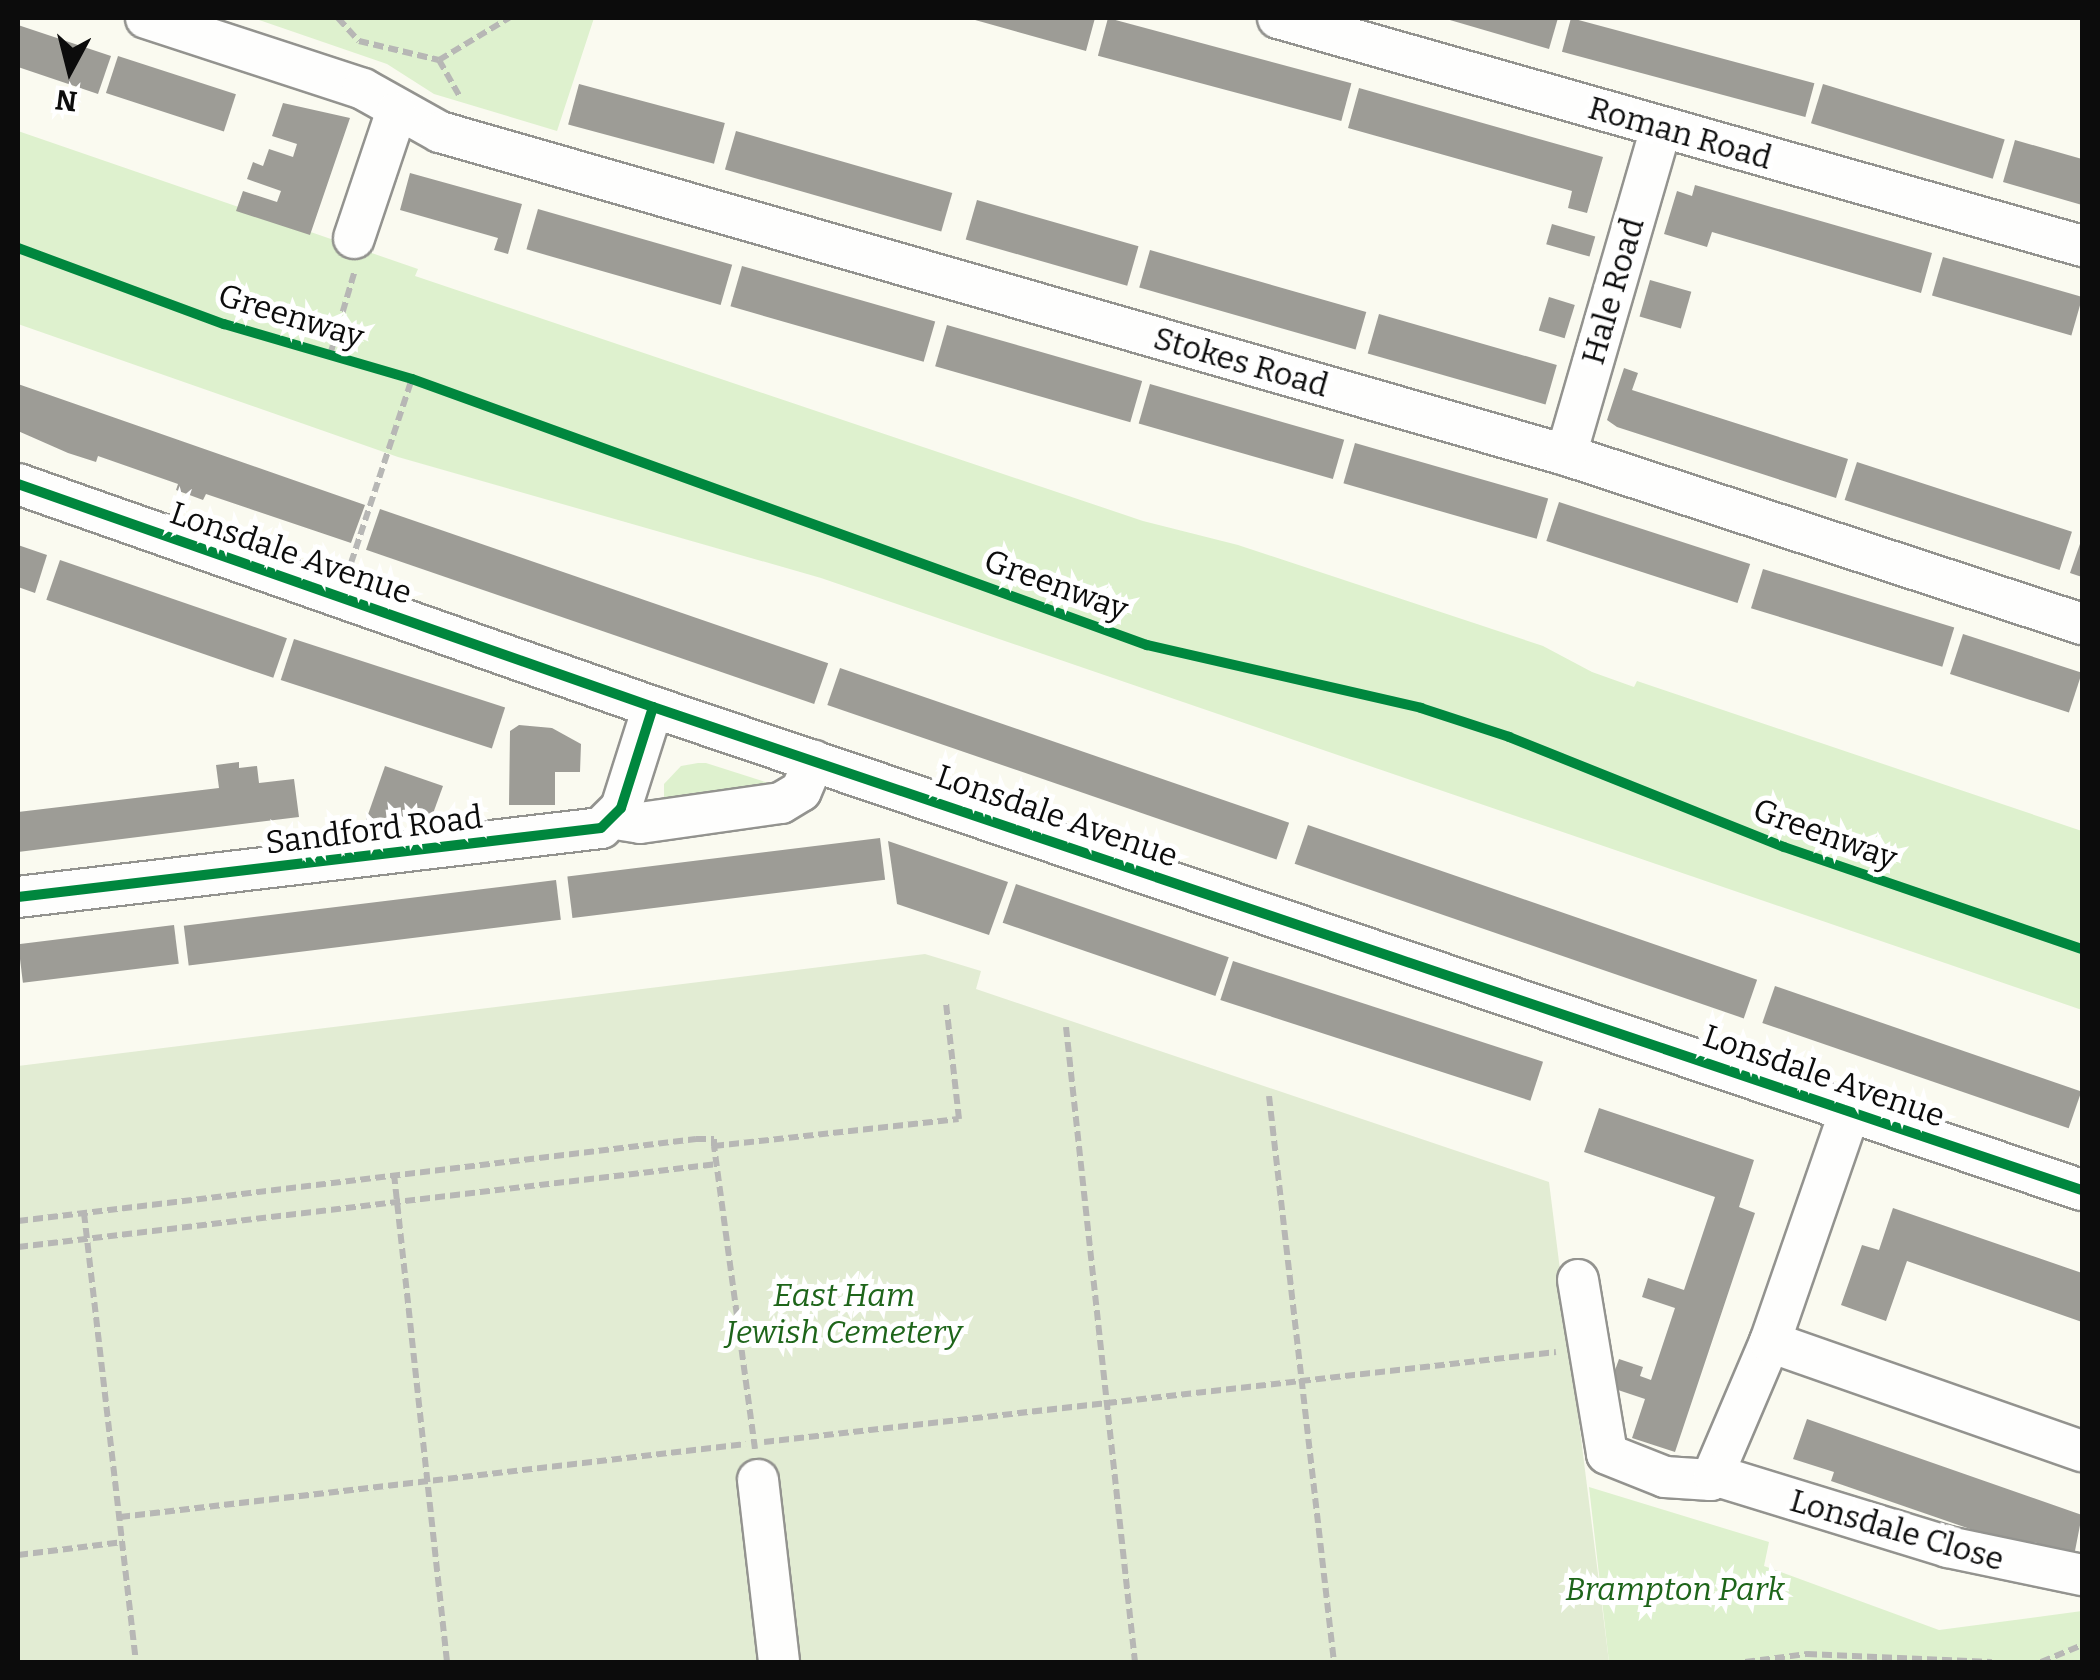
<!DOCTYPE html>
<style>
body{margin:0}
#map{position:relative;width:2100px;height:1680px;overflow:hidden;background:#fafaf0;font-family:Bitter,serif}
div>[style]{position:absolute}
.green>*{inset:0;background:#def1ce}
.cemetery>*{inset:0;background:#e2ecd3}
.building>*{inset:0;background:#9d9c96;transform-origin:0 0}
.path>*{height:6px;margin-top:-3px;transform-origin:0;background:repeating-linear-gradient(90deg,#b7b7b5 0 10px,transparent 0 15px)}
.roads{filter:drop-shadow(2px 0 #93938f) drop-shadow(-2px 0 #93938f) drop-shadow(0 2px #93938f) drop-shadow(0 -2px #93938f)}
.minor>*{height:40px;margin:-20px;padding:0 20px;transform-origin:20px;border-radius:20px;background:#fefefd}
.cycleway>*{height:10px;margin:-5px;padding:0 5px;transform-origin:5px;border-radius:5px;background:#00873e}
span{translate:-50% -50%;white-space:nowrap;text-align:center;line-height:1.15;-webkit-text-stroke:10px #fff;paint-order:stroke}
.street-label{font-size:32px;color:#0c0c0c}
.park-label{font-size:32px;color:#1e651a;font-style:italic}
.frame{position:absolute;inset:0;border:20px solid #0c0c0c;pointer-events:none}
.north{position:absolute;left:20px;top:20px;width:100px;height:100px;-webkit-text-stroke:8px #fff;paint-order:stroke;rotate:187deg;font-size:28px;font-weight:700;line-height:40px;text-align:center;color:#0c0c0c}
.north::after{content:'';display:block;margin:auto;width:35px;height:45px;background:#0c0c0c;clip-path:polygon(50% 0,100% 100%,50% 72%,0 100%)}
</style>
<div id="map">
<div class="green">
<i style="clip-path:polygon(253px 18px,594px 18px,557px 131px,434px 94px,387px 64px)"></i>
<i style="clip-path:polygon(18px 131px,418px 269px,415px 276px,1143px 521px,1238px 545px,1543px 646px,1592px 672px,1634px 687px,1637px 681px,2082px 831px,2082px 1010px,821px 578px,398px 457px,18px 324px)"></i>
<i style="clip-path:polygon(698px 763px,706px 763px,784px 788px,664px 809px,664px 784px,681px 766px)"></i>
<i style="clip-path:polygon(1589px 1487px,1769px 1542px,1764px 1566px,1939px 1630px,2082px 1611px,2082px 1662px,1609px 1662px)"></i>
</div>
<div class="cemetery">
<i style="clip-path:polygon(925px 954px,981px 971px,976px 989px,1549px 1182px,1609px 1662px,18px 1662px,18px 1066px)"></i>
</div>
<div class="building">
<i style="clip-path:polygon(968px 18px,1095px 18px,1086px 51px)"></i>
<i style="left:1108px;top:18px;width:252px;height:39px;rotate:15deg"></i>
<i style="clip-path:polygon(1443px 18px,1558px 18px,1549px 49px)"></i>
<i style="left:1571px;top:18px;width:252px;height:35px;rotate:15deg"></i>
<i style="clip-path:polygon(18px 25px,111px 56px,98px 94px,18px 67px)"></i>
<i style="left:118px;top:56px;width:124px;height:39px;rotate:18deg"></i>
<i style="left:579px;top:84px;width:151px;height:42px;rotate:15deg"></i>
<i style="left:1823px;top:84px;width:190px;height:41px;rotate:17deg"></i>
<i style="clip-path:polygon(1359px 88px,1603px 157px,1587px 213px,1568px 208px,1572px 191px,1348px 128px)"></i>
<i style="clip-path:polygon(283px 103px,350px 118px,310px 235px,236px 211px,243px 191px,277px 202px,281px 191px,247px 179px,253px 162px,263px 166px,269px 149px,293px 157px,297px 144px,272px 136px)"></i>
<i style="left:736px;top:131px;width:225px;height:40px;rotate:16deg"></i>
<i style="clip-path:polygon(2015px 140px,2082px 159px,2082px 205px,2003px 182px)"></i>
<i style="clip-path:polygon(410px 173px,522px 204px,508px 254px,494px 250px,498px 238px,400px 210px)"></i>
<i style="clip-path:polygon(1695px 185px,1932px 253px,1921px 293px,1712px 232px,1707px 247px,1664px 234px,1677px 191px,1692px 196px)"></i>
<i style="left:977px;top:200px;width:168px;height:41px;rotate:16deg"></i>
<i style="left:538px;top:209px;width:202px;height:42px;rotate:16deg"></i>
<i style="left:1552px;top:224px;width:45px;height:21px;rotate:16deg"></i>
<i style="left:1150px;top:250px;width:225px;height:39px;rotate:16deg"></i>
<i style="left:1943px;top:257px;width:145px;height:40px;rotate:16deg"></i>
<i style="left:742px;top:266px;width:201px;height:42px;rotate:16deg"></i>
<i style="left:1650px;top:280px;width:43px;height:38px;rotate:16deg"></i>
<i style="left:1549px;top:297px;width:27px;height:35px;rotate:17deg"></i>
<i style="left:1379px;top:314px;width:185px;height:41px;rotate:16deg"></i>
<i style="left:947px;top:325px;width:203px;height:43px;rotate:16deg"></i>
<i style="clip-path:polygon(1624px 368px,1638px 373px,1632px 390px,1848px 459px,1836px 498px,1617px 427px,1607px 420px)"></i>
<i style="clip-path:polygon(18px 384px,365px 505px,351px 543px,206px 494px,203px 500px,176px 490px,178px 484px,98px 456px,96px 462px,68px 453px,18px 431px)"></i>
<i style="left:1150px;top:384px;width:202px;height:41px;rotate:16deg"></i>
<i style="left:1355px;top:443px;width:201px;height:42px;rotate:16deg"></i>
<i style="left:1857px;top:462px;width:226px;height:40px;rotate:18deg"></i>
<i style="left:1559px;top:502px;width:201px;height:41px;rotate:18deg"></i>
<i style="left:380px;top:509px;width:474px;height:43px;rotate:19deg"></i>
<i style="clip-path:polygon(2082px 538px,2082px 577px,2070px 573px)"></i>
<i style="clip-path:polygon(18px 545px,47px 555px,35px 593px,18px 587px)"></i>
<i style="left:60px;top:560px;width:240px;height:42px;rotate:19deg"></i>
<i style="left:1763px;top:569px;width:200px;height:41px;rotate:17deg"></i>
<i style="left:1963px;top:634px;width:125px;height:42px;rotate:18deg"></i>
<i style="left:294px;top:639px;width:222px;height:43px;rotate:18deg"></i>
<i style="left:840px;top:668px;width:475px;height:39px;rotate:19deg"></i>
<i style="clip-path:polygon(519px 725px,552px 728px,581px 744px,580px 772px,555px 772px,555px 805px,509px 805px,510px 731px)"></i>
<i style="clip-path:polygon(239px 762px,239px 768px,257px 766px,259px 783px,294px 779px,299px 817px,18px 852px,18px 812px,219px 788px,216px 765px)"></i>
<i style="clip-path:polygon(385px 766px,443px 786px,431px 819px,364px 826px)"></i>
<i style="left:1308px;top:825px;width:475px;height:41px;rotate:19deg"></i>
<i style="left:880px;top:838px;width:42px;height:315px;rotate:83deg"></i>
<i style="clip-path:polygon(888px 841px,1008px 882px,989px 935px,897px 904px)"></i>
<i style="left:556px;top:880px;width:40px;height:375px;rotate:83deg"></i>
<i style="left:1016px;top:884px;width:225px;height:41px;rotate:19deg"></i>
<i style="left:174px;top:925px;width:39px;height:157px;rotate:83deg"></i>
<i style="left:1233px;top:961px;width:326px;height:41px;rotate:18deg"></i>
<i style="left:1775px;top:986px;width:324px;height:39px;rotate:19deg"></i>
<i style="clip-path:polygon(1599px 1108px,1754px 1160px,1739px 1207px,1755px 1213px,1675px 1452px,1632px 1438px,1645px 1399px,1609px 1387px,1619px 1359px,1643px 1367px,1640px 1376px,1651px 1380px,1675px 1308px,1642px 1297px,1648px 1278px,1684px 1290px,1715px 1197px,1584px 1152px)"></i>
<i style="clip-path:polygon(1893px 1208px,2082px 1273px,2082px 1322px,1907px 1261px,1886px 1321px,1841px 1305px,1862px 1245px,1879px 1250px)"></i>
<i style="clip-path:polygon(1807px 1419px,2082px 1515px,2074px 1556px,2034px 1542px,2031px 1550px,1831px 1481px,1834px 1472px,1793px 1459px)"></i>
</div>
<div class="path">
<i style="left:338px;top:18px;width:31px;rotate:48deg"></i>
<i style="left:359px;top:41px;width:82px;rotate:13.4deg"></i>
<i style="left:439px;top:60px;width:82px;rotate:-31deg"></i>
<i style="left:439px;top:60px;width:43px;rotate:60.4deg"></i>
<i style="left:330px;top:355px;width:89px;rotate:-73.6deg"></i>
<i style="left:351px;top:563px;width:194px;rotate:-71.7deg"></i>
<i style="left:1066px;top:1027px;width:639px;rotate:83.8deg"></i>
<i style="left:1269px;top:1096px;width:570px;rotate:83.45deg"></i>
<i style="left:394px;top:1174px;width:491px;rotate:83.8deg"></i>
<i style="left:84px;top:1213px;width:452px;rotate:83.4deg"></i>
<i style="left:18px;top:1221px;width:683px;rotate:-6.9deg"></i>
<i style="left:696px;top:1139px;width:18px"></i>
<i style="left:714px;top:1139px;width:7px;rotate:90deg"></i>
<i style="left:18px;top:1247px;width:704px;rotate:-6.77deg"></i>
<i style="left:764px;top:1442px;width:797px;rotate:-6.48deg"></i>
<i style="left:755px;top:1449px;width:306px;rotate:-97.7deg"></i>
<i style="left:714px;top:1146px;width:246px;rotate:-6.3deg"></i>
<i style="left:959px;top:1119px;width:116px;rotate:-96.4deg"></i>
<i style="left:120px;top:1517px;width:630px;rotate:-6.65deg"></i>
<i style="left:18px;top:1555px;width:106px;rotate:-7.1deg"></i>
<i style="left:1745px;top:1662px;width:63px;rotate:-7.4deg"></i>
<i style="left:1807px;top:1654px;width:185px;rotate:2.5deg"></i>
<i style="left:2041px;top:1662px;width:44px;rotate:-22.5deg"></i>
</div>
<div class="roads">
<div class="minor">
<i style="left:146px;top:18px;width:228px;rotate:18.1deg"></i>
<i style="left:363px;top:89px;width:88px;rotate:29.2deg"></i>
<i style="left:440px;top:132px;width:1171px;rotate:16.01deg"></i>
<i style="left:1566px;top:455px;width:543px;rotate:18.13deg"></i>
<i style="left:1278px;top:18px;width:836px;rotate:15.83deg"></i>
<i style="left:354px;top:238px;width:132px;rotate:-71.4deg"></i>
<i style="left:1566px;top:455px;width:341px;rotate:-73.8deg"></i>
<i style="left:18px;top:484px;width:673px;rotate:19.35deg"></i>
<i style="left:653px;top:707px;width:1508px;rotate:18.68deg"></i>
<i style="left:616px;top:819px;width:24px;rotate:9deg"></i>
<i style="left:640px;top:823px;width:142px;rotate:-8.1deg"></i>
<i style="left:781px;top:803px;width:23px;rotate:-31deg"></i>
<i style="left:801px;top:791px;width:33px;rotate:-67deg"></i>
<i style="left:18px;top:897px;width:587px;rotate:-6.75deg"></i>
<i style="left:601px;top:828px;width:28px;rotate:-45deg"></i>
<i style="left:621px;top:808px;width:106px;rotate:-72.4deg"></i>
<i style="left:1578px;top:1280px;width:176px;rotate:80.5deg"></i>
<i style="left:1607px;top:1454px;width:62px;rotate:21.6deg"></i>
<i style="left:1665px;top:1477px;width:46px;rotate:3.7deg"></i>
<i style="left:1711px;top:1480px;width:150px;rotate:-66.9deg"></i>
<i style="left:1770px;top:1342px;width:244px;rotate:-70.9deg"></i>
<i style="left:1770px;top:1342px;width:330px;rotate:19.3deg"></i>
<i style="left:1714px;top:1475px;width:245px;rotate:17.1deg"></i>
<i style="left:1948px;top:1547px;width:137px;rotate:11.8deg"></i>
<i style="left:758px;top:1480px;width:183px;rotate:83.4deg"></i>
</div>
</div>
<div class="cycleway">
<i style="left:18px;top:248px;width:220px;rotate:20.3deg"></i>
<i style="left:224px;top:324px;width:196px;rotate:16.3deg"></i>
<i style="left:412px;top:379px;width:782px;rotate:19.9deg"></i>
<i style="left:1147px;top:645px;width:281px;rotate:12.9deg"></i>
<i style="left:1421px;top:708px;width:93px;rotate:18.2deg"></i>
<i style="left:1509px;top:737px;width:296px;rotate:21.8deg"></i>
<i style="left:1784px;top:847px;width:315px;rotate:18.9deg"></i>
<i style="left:18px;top:484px;width:673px;rotate:19.35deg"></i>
<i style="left:653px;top:707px;width:1508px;rotate:18.68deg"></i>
<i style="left:18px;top:897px;width:587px;rotate:-6.75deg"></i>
<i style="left:601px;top:828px;width:28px;rotate:-45deg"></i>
<i style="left:621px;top:808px;width:106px;rotate:-72.4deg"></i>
</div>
<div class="street-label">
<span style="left:1680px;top:133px;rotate:16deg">Roman Road</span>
<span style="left:1613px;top:291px;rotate:-74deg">Hale Road</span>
<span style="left:291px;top:316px;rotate:17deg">Greenway</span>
<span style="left:1241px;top:362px;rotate:16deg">Stokes Road</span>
<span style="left:291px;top:553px;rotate:19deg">Lonsdale Avenue</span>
<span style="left:1056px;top:585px;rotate:20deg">Greenway</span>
<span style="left:1057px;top:816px;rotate:19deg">Lonsdale Avenue</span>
<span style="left:374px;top:830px;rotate:-7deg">Sandford Road</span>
<span style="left:1825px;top:834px;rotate:20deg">Greenway</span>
<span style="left:1824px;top:1076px;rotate:19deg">Lonsdale Avenue</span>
<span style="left:1897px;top:1530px;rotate:16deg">Lonsdale Close</span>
</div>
<div class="park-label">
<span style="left:844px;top:1314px">East Ham<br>Jewish Cemetery</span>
<span style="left:1675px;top:1589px">Brampton Park</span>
</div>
<div class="frame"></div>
<div class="north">N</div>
</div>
